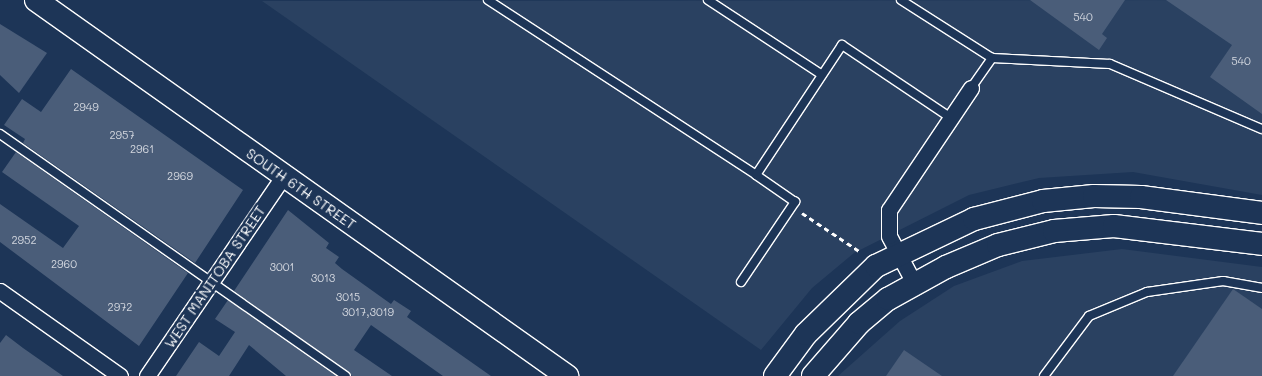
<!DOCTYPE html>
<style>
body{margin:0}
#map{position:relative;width:1262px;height:376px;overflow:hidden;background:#1d3557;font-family:Mali,sans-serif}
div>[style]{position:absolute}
.built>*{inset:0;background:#2a4161}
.building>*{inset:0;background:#4a5d79}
.path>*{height:3px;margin-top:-1.5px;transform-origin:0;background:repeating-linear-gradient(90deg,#fff 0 5px,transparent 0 9px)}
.roads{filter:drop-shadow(1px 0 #fff) drop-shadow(-1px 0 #fff) drop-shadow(0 1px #fff) drop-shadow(0 -1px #fff)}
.lane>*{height:8px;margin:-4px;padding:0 4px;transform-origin:4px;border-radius:4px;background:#1d3557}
.street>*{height:15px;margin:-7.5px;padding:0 7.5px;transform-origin:7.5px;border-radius:7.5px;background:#1d3557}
.secondary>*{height:22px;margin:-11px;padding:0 11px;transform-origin:11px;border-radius:11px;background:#1d3557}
span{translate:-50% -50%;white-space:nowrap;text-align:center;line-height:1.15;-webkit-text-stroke:5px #1d3557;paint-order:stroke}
.number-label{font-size:11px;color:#d2d6de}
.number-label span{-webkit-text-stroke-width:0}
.street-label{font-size:14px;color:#fff}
</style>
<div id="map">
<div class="built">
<i style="clip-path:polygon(1262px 0,1262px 195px,1133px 172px,1039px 178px,969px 195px,854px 253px,812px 288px,761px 350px,262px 1px)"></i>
<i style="clip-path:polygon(1122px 249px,1262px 267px,1262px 376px,838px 376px,900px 321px,954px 286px,1022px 261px)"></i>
</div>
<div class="building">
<i style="clip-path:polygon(1030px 0,1125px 0,1102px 34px,1107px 38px,1099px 50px)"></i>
<i style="clip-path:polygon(1166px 0,1262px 0,1262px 114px,1210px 77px,1232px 45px)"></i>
<i style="clip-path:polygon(0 24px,47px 53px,19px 93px,0 75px)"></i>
<i style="clip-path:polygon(71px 69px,243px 190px,195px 263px,23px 143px,25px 139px,4px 125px,22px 99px,41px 112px)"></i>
<i style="clip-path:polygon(16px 152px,188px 273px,139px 346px,0 242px,0 204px,63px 248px,79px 226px,2px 172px)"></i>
<i style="clip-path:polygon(288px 210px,329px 243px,326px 248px,339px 257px,335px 263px,342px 269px,391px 304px,394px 300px,411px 311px,407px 317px,491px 376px,443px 376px,371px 325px,354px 350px,392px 376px,352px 376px,234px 291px)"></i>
<i style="clip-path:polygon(1233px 289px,1262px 309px,1262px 376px,1173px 376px)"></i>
<i style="clip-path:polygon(228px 300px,336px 376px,286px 376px,249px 345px,229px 376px,176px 376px,199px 342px,219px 356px,235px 332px,215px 319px)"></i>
<i style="clip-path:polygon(6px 335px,23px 348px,63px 376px,0 376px,0 343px)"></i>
<i style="clip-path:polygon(904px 350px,942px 376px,886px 376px)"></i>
</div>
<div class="path">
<i style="left:802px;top:213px;width:69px;rotate:33.7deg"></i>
</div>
<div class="roads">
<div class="lane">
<i style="left:488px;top:0;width:320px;rotate:33.1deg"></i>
<i style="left:708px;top:0;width:136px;rotate:33.3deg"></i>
<i style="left:901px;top:0;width:108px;rotate:32.5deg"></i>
<i style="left:971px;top:88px;width:37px;rotate:-55deg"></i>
<i style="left:992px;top:58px;width:118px;rotate:2.9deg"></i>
<i style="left:1110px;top:64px;width:165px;rotate:23.2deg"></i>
<i style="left:0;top:134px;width:422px;rotate:35deg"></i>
<i style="left:741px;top:282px;width:97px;rotate:-56deg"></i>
<i style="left:795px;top:202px;width:47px;rotate:-145.3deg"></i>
<i style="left:756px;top:175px;width:156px;rotate:-56.5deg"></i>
<i style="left:842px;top:45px;width:131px;rotate:33.8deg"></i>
<i style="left:1044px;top:376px;width:75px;rotate:-53.1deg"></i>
<i style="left:1089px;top:316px;width:63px;rotate:-22.5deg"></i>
<i style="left:1147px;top:292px;width:77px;rotate:-8.2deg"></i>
<i style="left:1223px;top:281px;width:40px;rotate:10deg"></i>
</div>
<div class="street">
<i style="left:914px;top:283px;width:53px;rotate:-118deg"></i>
<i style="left:889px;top:236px;width:26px;rotate:-90deg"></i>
<i style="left:889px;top:210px;width:147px;rotate:-56.1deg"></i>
<i style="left:0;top:291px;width:147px;rotate:35.3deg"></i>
<i style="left:147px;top:376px;width:241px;rotate:-55.7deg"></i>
</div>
<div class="secondary">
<i style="left:36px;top:0;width:651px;rotate:35.3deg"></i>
<i style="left:775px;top:376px;width:52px;rotate:-53.6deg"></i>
<i style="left:806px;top:334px;width:98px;rotate:-44.2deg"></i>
<i style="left:876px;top:266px;width:109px;rotate:-25.6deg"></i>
<i style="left:974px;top:219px;width:71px;rotate:-14.6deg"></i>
<i style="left:1043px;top:201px;width:51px;rotate:-5.6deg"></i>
<i style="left:1094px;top:196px;width:47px;rotate:1.2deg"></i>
<i style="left:1141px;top:197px;width:122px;rotate:7.5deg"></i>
<i style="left:813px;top:376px;width:70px;rotate:-49deg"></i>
<i style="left:859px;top:323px;width:38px;rotate:-40deg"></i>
<i style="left:888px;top:299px;width:66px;rotate:-28.9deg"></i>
<i style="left:946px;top:267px;width:56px;rotate:-22.9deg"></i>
<i style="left:998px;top:245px;width:58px;rotate:-14deg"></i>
<i style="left:1054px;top:231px;width:60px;rotate:-4.8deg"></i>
<i style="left:1114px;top:226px;width:149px;rotate:6.9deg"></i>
</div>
</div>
<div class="number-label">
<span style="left:1083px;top:17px">540</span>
<span style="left:1241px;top:61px">540</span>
<span style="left:86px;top:107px">2949</span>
<span style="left:122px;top:135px">2957</span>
<span style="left:142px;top:149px">2961</span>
<span style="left:180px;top:176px">2969</span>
<span style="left:24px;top:240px">2952</span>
<span style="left:64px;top:264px">2960</span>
<span style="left:282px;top:267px">3001</span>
<span style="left:323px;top:278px">3013</span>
<span style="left:348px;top:297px">3015</span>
<span style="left:120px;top:307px">2972</span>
<span style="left:368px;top:312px">3017,3019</span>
</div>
<div class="street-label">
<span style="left:301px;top:189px;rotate:35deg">SOUTH 6TH STREET</span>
<span style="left:215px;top:277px;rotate:-56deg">WEST MANITOBA STREET</span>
</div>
</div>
